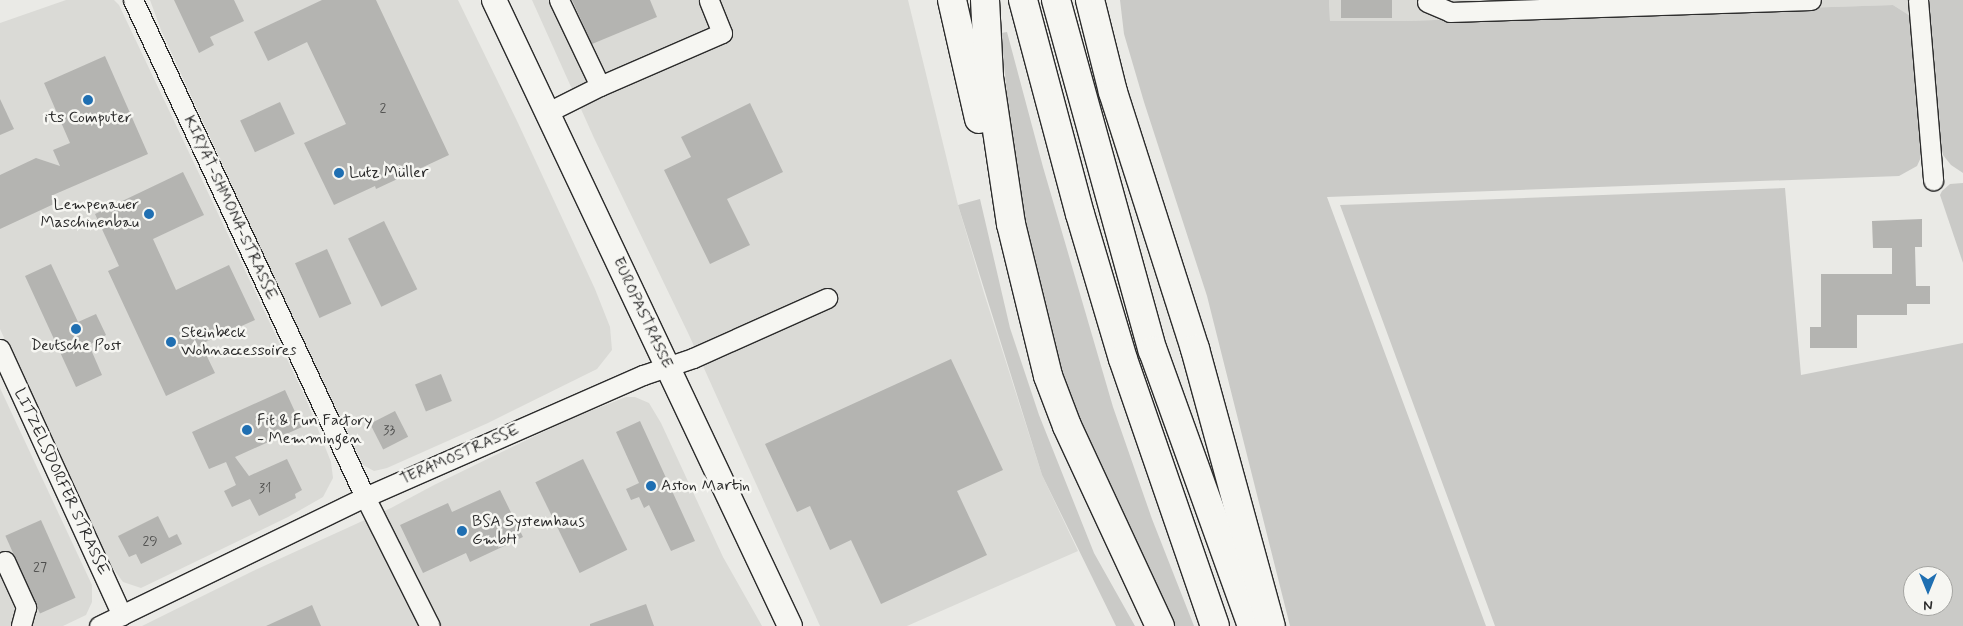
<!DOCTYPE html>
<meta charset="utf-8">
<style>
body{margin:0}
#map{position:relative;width:1963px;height:626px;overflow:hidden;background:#eaeae6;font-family:Mynerve,sans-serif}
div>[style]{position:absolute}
.built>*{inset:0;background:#dadad6}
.green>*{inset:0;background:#cacac7}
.building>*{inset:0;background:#b4b4b1;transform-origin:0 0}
.roads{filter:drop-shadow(1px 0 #2b2b2b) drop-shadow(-1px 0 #2b2b2b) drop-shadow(0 1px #2b2b2b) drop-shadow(0 -1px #2b2b2b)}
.minor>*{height:19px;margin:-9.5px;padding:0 9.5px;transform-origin:9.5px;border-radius:9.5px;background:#f6f6f2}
.major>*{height:24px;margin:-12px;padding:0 12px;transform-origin:12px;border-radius:12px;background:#f6f6f2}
.highway>*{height:28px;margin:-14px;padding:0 14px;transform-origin:14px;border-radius:14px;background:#f6f6f2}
.dots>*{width:14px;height:14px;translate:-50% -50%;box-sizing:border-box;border:2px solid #f6f6f2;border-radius:50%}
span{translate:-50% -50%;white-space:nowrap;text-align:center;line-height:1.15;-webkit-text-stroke:5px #f6f6f2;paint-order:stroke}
.number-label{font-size:14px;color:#4d4d4c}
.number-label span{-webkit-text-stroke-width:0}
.poi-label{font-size:16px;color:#2b2b2b}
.left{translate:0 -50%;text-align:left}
.right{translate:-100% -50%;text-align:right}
.street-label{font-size:16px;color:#2b2b2b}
.north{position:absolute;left:1903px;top:566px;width:50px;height:50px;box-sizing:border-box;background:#f6f6f2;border:1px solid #a5a5a2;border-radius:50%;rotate:180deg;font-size:14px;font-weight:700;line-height:20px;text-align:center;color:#2b2b2b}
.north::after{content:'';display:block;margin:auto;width:18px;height:22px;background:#1f6fb2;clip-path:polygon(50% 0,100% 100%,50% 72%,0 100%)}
</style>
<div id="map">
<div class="built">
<i style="clip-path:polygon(66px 0,114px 0,119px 5px,306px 399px,331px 462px,333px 478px,323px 497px,288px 517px,141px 588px,123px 582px,109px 563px,0 329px,0 23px)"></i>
<i style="clip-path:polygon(150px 0,458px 0,518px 123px,595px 289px,610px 327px,612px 350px,597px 369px,488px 423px,387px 468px,374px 471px,363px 465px,256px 238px,161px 30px)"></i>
<i style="clip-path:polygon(532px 0,908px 0,958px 205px,984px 293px,1042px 475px,1078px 551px,907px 626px,820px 626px,689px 335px,594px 138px)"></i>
<i style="clip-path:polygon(1329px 0,1910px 0,1912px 17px,1893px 5px,1405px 21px,1330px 21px)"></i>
<i style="clip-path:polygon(0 388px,92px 585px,92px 602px,86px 615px,63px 626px,0 626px)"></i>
<i style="clip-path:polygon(626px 397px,635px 397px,649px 403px,661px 423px,723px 557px,762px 626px,142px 626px,253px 571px,391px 508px,434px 485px,570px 419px)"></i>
</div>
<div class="green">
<i style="clip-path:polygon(1120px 0,1329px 0,1330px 21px,1405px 21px,1893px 5px,1912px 17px,1922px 155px,1917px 166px,1899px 176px,1327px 197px,1486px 626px,1290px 626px,1207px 296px,1144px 102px,1124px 34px)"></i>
<i style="clip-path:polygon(1928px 0,1963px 0,1963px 173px,1951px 165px,1943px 155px,1940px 142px)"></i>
<i style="clip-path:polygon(1007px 32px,1043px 167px,1113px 407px,1152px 519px,1194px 626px,1175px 626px,1131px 537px,1079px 421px,1054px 354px,1031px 257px,1014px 168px,1001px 33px)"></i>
<i style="clip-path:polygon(1963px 183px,1963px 263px,1940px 195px,1942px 191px,1950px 184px)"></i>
<i style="clip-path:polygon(evenodd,1785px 188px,1801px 375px,1963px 343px,1963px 626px,1495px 626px,1340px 205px,1785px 188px,1913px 576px,1943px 576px,1943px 606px,1913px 606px,1913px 576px)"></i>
<i style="clip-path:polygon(980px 199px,1010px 328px,1039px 415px,1094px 553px,1135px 626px,1116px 626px,1042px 475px,958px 205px)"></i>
</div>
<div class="building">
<i style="clip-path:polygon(174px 0,234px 0,244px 21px,210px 37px,214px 45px,199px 53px)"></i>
<i style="clip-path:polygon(322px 0,376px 0,449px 155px,376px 189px,375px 186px,334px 205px,304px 143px,346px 124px,307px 42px,268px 61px,254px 32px)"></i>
<i style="clip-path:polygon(572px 0,650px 0,657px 17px,592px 44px)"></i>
<i style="left:1341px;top:0;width:51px;height:18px"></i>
<i style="clip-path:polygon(105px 56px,148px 154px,53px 195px,56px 203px,0 229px,0 175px,36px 158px,60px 166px,53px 150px,70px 143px,44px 83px)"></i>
<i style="clip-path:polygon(0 99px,14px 129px,0 135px)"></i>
<i style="left:280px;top:102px;width:35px;height:44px;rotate:65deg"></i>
<i style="clip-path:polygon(750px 103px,783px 172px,727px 199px,750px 245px,710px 264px,664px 170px,691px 157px,681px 137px)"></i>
<i style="clip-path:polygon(183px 172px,204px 215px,153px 239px,176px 290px,229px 265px,255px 320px,201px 344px,215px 373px,166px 396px,108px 271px,119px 266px,95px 214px)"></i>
<i style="clip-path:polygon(1922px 219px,1922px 247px,1915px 247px,1916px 286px,1930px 286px,1930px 304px,1907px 304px,1907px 315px,1857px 315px,1857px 348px,1810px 348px,1810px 327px,1821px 327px,1821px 274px,1892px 274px,1892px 248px,1873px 248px,1872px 221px)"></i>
<i style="left:384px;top:221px;width:76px;height:40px;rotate:64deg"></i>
<i style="left:327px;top:249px;width:60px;height:35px;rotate:66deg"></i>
<i style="clip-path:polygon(51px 264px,78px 322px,96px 314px,106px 335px,89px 345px,102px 375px,76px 387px,25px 276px)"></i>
<i style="clip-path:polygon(951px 359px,1003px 470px,957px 491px,987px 555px,881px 604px,851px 540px,830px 550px,810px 506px,797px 512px,765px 444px)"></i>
<i style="left:441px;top:374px;width:29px;height:28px;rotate:68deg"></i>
<i style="clip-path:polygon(285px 390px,302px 427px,235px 457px,249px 476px,287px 459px,302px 490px,295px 494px,296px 498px,259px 516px,250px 499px,232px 507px,224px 491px,236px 485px,226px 462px,209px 469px,192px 432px)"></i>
<i style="left:395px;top:411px;width:29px;height:28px;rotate:63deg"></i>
<i style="clip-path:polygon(640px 421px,695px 541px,671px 551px,649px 505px,644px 508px,639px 497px,631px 500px,626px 489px,639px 483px,616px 432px)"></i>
<i style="left:583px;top:459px;width:101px;height:53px;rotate:64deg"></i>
<i style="clip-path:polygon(500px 490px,523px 537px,470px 562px,466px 553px,423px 573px,400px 525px,448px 503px,452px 512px)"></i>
<i style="clip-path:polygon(158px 516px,169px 538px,177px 534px,182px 544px,141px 564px,136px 554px,129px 557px,118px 536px)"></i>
<i style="left:41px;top:520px;width:85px;height:39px;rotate:66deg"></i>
<i style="clip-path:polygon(646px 604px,654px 626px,590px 626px,590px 624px)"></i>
<i style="clip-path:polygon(312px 605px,321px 626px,266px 626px)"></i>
</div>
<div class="roads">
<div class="minor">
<i style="left:133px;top:0;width:548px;rotate:64.98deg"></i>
<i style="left:365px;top:497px;width:144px;rotate:63.3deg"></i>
<i style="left:559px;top:0;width:95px;rotate:64.5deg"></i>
<i style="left:1918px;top:0;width:181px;rotate:85.2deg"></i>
<i style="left:1427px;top:2px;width:25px;rotate:23deg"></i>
<i style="left:1450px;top:12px;width:361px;rotate:-1.9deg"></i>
<i style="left:548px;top:112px;width:58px;rotate:-26.6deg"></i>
<i style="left:600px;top:86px;width:133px;rotate:-23.5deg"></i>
<i style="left:722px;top:33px;width:35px;rotate:-112deg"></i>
<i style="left:0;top:349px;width:293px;rotate:65.4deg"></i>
<i style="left:5px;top:561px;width:51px;rotate:65.5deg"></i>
<i style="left:26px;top:607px;width:20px;rotate:105deg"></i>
<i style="left:99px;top:626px;width:296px;rotate:-25.9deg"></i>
<i style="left:365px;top:497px;width:304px;rotate:-23.7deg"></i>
<i style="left:643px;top:375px;width:53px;rotate:-18.8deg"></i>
<i style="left:693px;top:358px;width:147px;rotate:-24.1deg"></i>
</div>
<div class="major">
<i style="left:494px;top:0;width:692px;rotate:64.69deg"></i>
</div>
<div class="highway">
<i style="left:952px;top:0;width:122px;rotate:77.2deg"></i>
<i style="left:985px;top:0;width:77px;rotate:87deg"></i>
<i style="left:989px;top:77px;width:149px;rotate:81.5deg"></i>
<i style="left:1011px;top:224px;width:156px;rotate:76.3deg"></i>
<i style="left:1048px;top:376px;width:53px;rotate:69.2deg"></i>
<i style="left:1067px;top:426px;width:221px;rotate:65.1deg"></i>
<i style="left:1023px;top:0;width:221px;rotate:75.1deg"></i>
<i style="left:1080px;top:214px;width:151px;rotate:73.5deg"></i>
<i style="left:1123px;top:359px;width:282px;rotate:71deg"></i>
<i style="left:1056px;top:0;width:364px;rotate:74.6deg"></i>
<i style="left:1153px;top:351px;width:292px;rotate:70.2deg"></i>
<i style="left:1090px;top:0;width:95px;rotate:76deg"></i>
<i style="left:1113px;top:92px;width:270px;rotate:72.3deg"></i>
<i style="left:1195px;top:349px;width:287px;rotate:74.7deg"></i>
</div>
</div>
<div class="dots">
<i style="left:88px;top:100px;background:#1f6fb2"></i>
<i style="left:339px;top:173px;background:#1f6fb2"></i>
<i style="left:149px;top:214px;background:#1f6fb2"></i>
<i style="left:76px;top:329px;background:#1f6fb2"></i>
<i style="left:171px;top:342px;background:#1f6fb2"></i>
<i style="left:247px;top:430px;background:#1f6fb2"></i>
<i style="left:651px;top:486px;background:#1f6fb2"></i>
<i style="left:462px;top:531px;background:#1f6fb2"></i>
</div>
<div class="number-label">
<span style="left:383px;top:108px">2</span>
<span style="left:389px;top:430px">33</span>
<span style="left:265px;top:488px">31</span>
<span style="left:150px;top:541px">29</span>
<span style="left:40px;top:567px">27</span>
</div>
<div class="poi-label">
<span style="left:88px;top:118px">its Computer</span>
<span class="left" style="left:349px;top:173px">Lutz Müller</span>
<span class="right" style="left:139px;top:214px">Lempenauer<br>Maschinenbau</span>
<span class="left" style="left:181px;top:342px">Steinbeck<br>Wohnaccessoires</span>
<span style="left:76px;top:346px">Deutsche Post</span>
<span class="left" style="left:257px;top:430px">Fit &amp; Fun Factory<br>- Memmingen</span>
<span class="left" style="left:661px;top:486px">Aston Martin</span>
<span class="left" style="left:472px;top:531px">BSA Systemhaus<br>GmbH</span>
</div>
<div class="street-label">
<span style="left:230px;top:208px;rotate:65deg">KIRYAT-SHMONA-STRASSE</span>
<span style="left:642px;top:313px;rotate:65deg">EUROPASTRASSE</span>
<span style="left:460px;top:455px;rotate:-24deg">TERAMOSTRASSE</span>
<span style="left:61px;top:482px;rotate:65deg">LITZELSDORFER STRASSE</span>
</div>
<div class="north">N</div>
</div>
